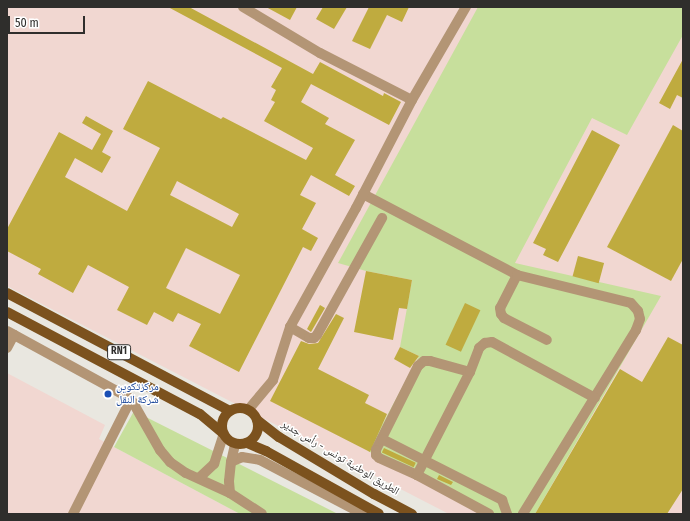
<!DOCTYPE html>
<meta charset="utf-8">
<style>
body{margin:0}
#map{position:relative;width:690px;height:521px;overflow:hidden;background:#e9e7e0;font-family:"Fira Sans Condensed","Noto Naskh Arabic",sans-serif}
div>[style]{position:absolute}
.industrial>*{inset:0;background:#f1d7d1}
.green>*{inset:0;background:#c7df9c}
.building>*{inset:0;background:#bfab3f;transform-origin:0 0}
.minor>*{height:10px;margin:-5px;padding:0 5px;transform-origin:5px;border-radius:5px;background:#b39575}
.major>*{height:10px;margin:-5px;padding:0 5px;transform-origin:5px;border-radius:5px;background:#7c521e}
.major>.ring{margin:-5px;padding:0;box-sizing:content-box;background:none;border:10px solid #7c521e;border-radius:50%}
.dots>*{width:11px;height:11px;translate:-50% -50%;box-sizing:border-box;border:2px solid #fff;border-radius:50%}
span{translate:-50% -50%;white-space:nowrap;text-align:center;line-height:1.15;-webkit-text-stroke:3px #fff;paint-order:stroke}
.shield-label span{padding:1px 3px;background:#fff;border:1px solid;border-radius:3px;-webkit-text-stroke-width:0}
.shield-label{font-size:10px;color:#2f2e2c;font-weight:700}
.transit-label{font-size:11px;color:#164399}
.left{translate:0 -50%;text-align:left}
.street-label{font-size:11px;color:#2f2e2c}
.frame{position:absolute;inset:0;border:8px solid #2f2e2c;pointer-events:none}
.scale{position:absolute;left:8px;top:16px;width:77px;height:18px;box-sizing:border-box;border:2px solid #2f2e2c;border-top:0;padding-left:5px;font-size:12px;line-height:14px;white-space:nowrap;color:#2f2e2c;-webkit-text-stroke:3px #fff;paint-order:stroke}
</style>
<div id="map">
<div class="industrial">
<i style="clip-path:polygon(7px 7px,683px 7px,683px 514px,449px 514px,7px 286px)"></i>
<i style="clip-path:polygon(7px 373px,105px 425px,99px 439px,240px 514px,7px 514px)"></i>
</div>
<div class="green">
<i style="clip-path:polygon(478px 7px,683px 7px,683px 35px,627px 135px,592px 118px,515px 263px,661px 296px,535px 514px,486px 514px,368px 451px,419px 356px,400px 347px,412px 280px,366px 271px,338px 263px)"></i>
<i style="clip-path:polygon(134px 411px,338px 514px,240px 514px,114px 447px)"></i>
</div>
<div class="building">
<i style="clip-path:polygon(evenodd,168px 7px,189px 7px,313px 74px,320px 62px,383px 96px,384px 93px,401px 102px,389px 125px,311px 84px,301px 102px,329px 118px,325px 124px,355px 140px,335px 175px,355px 186px,349px 196px,311px 175px,300px 195px,316px 203px,302px 229px,318px 238px,311px 251px,303px 247px,239px 372px,189px 346px,201px 324px,178px 313px,173px 322px,154px 312px,147px 325px,117px 310px,129px 287px,88px 265px,73px 293px,38px 274px,41px 269px,7px 251px,7px 229px,59px 132px,92px 150px,101px 134px,82px 123px,86px 116px,113px 131px,102px 152px,111px 157px,102px 173px,75px 158px,65px 177px,127px 211px,160px 148px,123px 129px,148px 81px,221px 119px,223px 117px,306px 160px,313px 148px,264px 121px,275px 102px,271px 100px,276px 90px,271px 87px,282px 68px,168px 7px,177px 181px,239px 214px,232px 227px,170px 195px,177px 181px,168px 7px,186px 248px,240px 275px,220px 314px,166px 288px,186px 248px)"></i>
<i style="clip-path:polygon(266px 7px,297px 7px,290px 20px)"></i>
<i style="clip-path:polygon(323px 7px,347px 7px,334px 29px,316px 19px)"></i>
<i style="clip-path:polygon(369px 7px,409px 7px,402px 22px,387px 15px,370px 49px,352px 41px)"></i>
<i style="clip-path:polygon(683px 59px,683px 98px,677px 95px,670px 109px,659px 103px)"></i>
<i style="clip-path:polygon(673px 125px,683px 131px,683px 259px,671px 281px,607px 247px)"></i>
<i style="clip-path:polygon(592px 130px,620px 145px,558px 262px,543px 255px,546px 249px,533px 243px)"></i>
<i style="left:578px;top:256px;width:27px;height:21px;rotate:15deg"></i>
<i style="clip-path:polygon(366px 271px,412px 280px,407px 309px,399px 308px,393px 340px,354px 332px)"></i>
<i style="left:465px;top:303px;width:17px;height:46px;rotate:25deg"></i>
<i style="clip-path:polygon(320px 305px,325px 308px,311px 332px,307px 329px)"></i>
<i style="clip-path:polygon(336px 314px,344px 318px,318px 369px,369px 395px,365px 403px,387px 414px,370px 452px,270px 401px,301px 341px,309px 344px,318px 343px)"></i>
<i style="clip-path:polygon(668px 337px,683px 345px,683px 489px,667px 514px,535px 514px,620px 369px,642px 382px)"></i>
<i style="clip-path:polygon(400px 347px,419px 356px,410px 368px,394px 359px)"></i>
<i style="left:384px;top:448px;width:35px;height:5px;rotate:25deg"></i>
<i style="clip-path:polygon(439px 475px,453px 482px,451px 485px,437px 479px)"></i>
</div>
<div class="minor">
<i style="left:243px;top:7px;width:90px;rotate:30.9deg"></i>
<i style="left:320px;top:53px;width:103px;rotate:27.1deg"></i>
<i style="left:363px;top:194px;width:174px;rotate:27.7deg"></i>
<i style="left:517px;top:275px;width:37px;rotate:117deg"></i>
<i style="left:500px;top:308px;width:6px;rotate:81deg"></i>
<i style="left:501px;top:314px;width:5px;rotate:53deg"></i>
<i style="left:504px;top:318px;width:48px;rotate:27.1deg"></i>
<i style="left:517px;top:275px;width:117px;rotate:13.8deg"></i>
<i style="left:631px;top:303px;width:11px;rotate:49deg"></i>
<i style="left:638px;top:311px;width:8px;rotate:76deg"></i>
<i style="left:640px;top:319px;width:12px;rotate:110deg"></i>
<i style="left:636px;top:330px;width:216px;rotate:121.6deg"></i>
<i style="left:290px;top:327px;width:22px;rotate:30deg"></i>
<i style="left:309px;top:338px;width:5px"></i>
<i style="left:314px;top:338px;width:4px;rotate:-45deg"></i>
<i style="left:317px;top:335px;width:134px;rotate:-60.9deg"></i>
<i style="left:7px;top:331px;width:141px;rotate:28.7deg"></i>
<i style="left:131px;top:399px;width:59px;rotate:60.4deg"></i>
<i style="left:160px;top:450px;width:16px;rotate:50deg"></i>
<i style="left:170px;top:462px;width:19px;rotate:35deg"></i>
<i style="left:186px;top:473px;width:48px;rotate:24.4deg"></i>
<i style="left:230px;top:493px;width:38px;rotate:33deg"></i>
<i style="left:7px;top:348px;width:15px;rotate:-62deg"></i>
<i style="left:470px;top:372px;width:41px;rotate:-164.6deg"></i>
<i style="left:430px;top:361px;width:6px;rotate:180deg"></i>
<i style="left:424px;top:361px;width:8px;rotate:140deg"></i>
<i style="left:418px;top:366px;width:94px;rotate:116.6deg"></i>
<i style="left:376px;top:450px;width:5px;rotate:90deg"></i>
<i style="left:376px;top:455px;width:4px;rotate:45deg"></i>
<i style="left:379px;top:458px;width:42px;rotate:24.1deg"></i>
<i style="left:417px;top:475px;width:82px;rotate:28.4deg"></i>
<i style="left:248px;top:410px;width:39px;rotate:-50deg"></i>
<i style="left:273px;top:380px;width:56px;rotate:-72.2deg"></i>
<i style="left:290px;top:327px;width:136px;rotate:-61deg"></i>
<i style="left:356px;top:208px;width:122px;rotate:-62.6deg"></i>
<i style="left:412px;top:100px;width:108px;rotate:-59.9deg"></i>
<i style="left:382px;top:439px;width:135px;rotate:26.9deg"></i>
<i style="left:502px;top:500px;width:15px;rotate:70deg"></i>
<i style="left:231px;top:462px;width:12px;rotate:-24deg"></i>
<i style="left:242px;top:457px;width:18px;rotate:9deg"></i>
<i style="left:260px;top:460px;width:116px;rotate:27.7deg"></i>
<i style="left:417px;top:475px;width:116px;rotate:-62.8deg"></i>
<i style="left:470px;top:372px;width:26px;rotate:-69deg"></i>
<i style="left:479px;top:348px;width:8px;rotate:-40deg"></i>
<i style="left:485px;top:343px;width:7px;rotate:-8deg"></i>
<i style="left:492px;top:342px;width:117px;rotate:28.5deg"></i>
<i style="left:199px;top:478px;width:21px;rotate:-43deg"></i>
<i style="left:214px;top:464px;width:32px;rotate:-72deg"></i>
<i style="left:230px;top:493px;width:12px;rotate:-95deg"></i>
<i style="left:229px;top:481px;width:19px;rotate:-84deg"></i>
<i style="left:231px;top:462px;width:18px;rotate:-77deg"></i>
<i style="left:73px;top:514px;width:129px;rotate:-63.2deg"></i>
</div>
<div class="major">
<i style="left:7px;top:293px;width:252px;rotate:27.9deg"></i>
<i style="left:7px;top:312px;width:218px;rotate:27.9deg"></i>
<i style="left:200px;top:414px;width:30px;rotate:40deg"></i>
<i class="ring" style="left:222px;top:408px;width:26px;height:26px"></i>
<i style="left:257px;top:420px;width:28px;rotate:38deg"></i>
<i style="left:279px;top:437px;width:111px;rotate:31deg"></i>
<i style="left:374px;top:494px;width:43px;rotate:27.8deg"></i>
<i style="left:247px;top:443px;width:21px;rotate:23deg"></i>
<i style="left:266px;top:451px;width:129px;rotate:29.1deg"></i>
</div>
<div class="dots">
<i style="left:108px;top:394px;background:#1a4fb4"></i>
</div>
<div class="shield-label">
<span style="left:119px;top:352px">RN1</span>
</div>
<div class="transit-label">
<span class="left" style="left:116px;top:394px">مركزتكوين<br>شركة النقل</span>
</div>
<div class="street-label">
<span style="left:340px;top:458px;rotate:31deg">الطريق الوطنية تونس - رأس جدير</span>
</div>
<div class="frame"></div>
<div class="scale">50 m</div>
</div>
